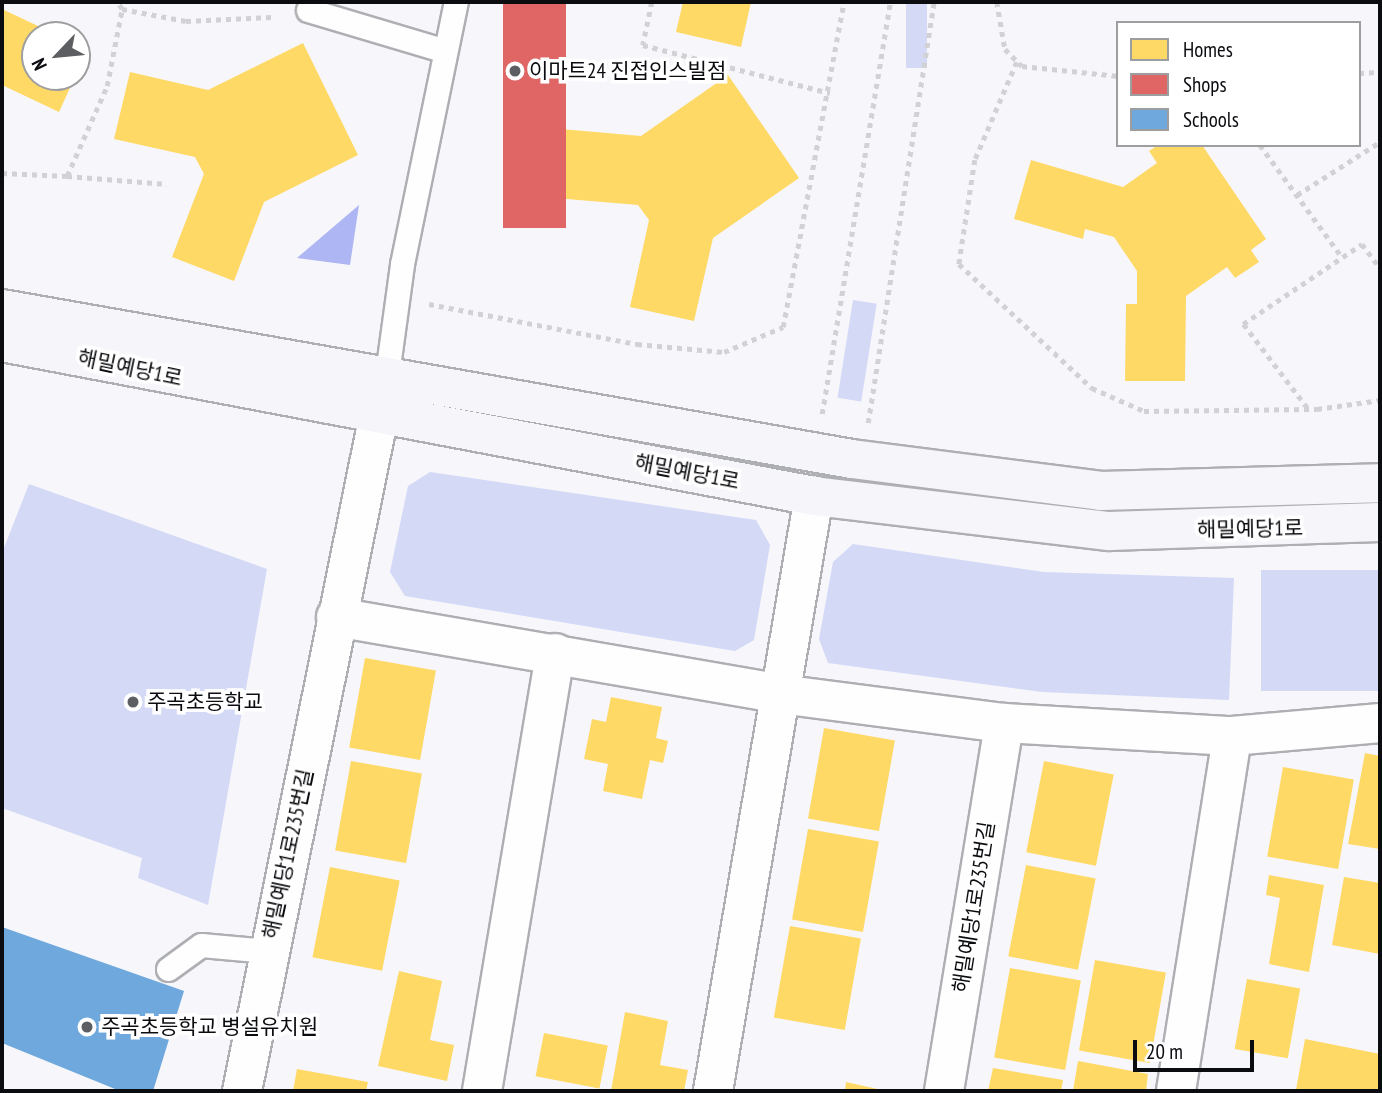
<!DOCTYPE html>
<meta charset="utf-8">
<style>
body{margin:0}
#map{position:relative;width:1382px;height:1093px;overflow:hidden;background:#f6f6fb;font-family:"PT Sans Narrow","Noto Sans KR",sans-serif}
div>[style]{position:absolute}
.green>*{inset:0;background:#d4d9f6;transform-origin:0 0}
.water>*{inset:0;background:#afb6f4}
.homes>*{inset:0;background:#ffd966;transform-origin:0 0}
.shops>*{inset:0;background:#e06666;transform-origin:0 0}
.schools>*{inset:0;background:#6fa8dc}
.path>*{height:4.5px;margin-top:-2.25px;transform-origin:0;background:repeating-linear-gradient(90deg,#d2d2d4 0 5px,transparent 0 10px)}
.roads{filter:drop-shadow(2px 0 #aeafb3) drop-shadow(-2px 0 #aeafb3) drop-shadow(0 2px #aeafb3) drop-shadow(0 -2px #aeafb3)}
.lane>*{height:23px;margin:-11.5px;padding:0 11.5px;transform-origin:11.5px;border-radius:11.5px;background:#fefefe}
.street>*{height:38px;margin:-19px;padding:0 19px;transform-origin:19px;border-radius:19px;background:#fefefe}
.secondary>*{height:38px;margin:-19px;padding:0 19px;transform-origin:19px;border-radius:19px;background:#f6f6fa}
.dots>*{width:19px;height:19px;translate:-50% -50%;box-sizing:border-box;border:4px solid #fff;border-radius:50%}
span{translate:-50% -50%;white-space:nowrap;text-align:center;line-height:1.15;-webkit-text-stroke:7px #fff;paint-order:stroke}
.poi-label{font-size:21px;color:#0b0c0f}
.left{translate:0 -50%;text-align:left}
.street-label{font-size:21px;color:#0b0c0f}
.frame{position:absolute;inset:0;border:4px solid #0b0c0f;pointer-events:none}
.legend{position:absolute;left:1116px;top:21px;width:245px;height:126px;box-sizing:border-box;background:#fff;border:2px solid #9d9e9f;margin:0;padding:9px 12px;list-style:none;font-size:21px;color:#0b0c0f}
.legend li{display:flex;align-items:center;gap:14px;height:35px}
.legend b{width:35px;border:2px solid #9d9e9f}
.north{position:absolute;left:21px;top:21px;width:70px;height:70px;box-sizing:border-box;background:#fff;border:2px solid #9d9e9f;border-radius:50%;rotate:244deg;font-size:19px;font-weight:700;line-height:28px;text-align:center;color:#0b0c0f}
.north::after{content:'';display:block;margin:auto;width:24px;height:32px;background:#5d5e62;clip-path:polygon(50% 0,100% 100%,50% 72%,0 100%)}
.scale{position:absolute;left:1133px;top:1040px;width:121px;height:32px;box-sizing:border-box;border:4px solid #0b0c0f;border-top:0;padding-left:9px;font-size:21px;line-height:24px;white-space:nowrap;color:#0b0c0f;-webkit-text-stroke:5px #fff;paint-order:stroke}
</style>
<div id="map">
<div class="green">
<i style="left:906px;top:2px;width:21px;height:66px"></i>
<i style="left:853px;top:300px;width:24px;height:99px;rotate:9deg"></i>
<i style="clip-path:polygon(430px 472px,756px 520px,770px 545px,754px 640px,735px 651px,405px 596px,390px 572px,408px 486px)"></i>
<i style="clip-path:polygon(29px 484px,267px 569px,208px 905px,138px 878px,142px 858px,2px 808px,2px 553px)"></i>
<i style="clip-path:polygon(853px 544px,1044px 572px,1234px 578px,1229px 700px,1042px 692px,828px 663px,819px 639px,833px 562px)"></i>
<i style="left:1380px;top:570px;width:121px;height:119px;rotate:90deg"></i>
</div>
<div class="water">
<i style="clip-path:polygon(359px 205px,350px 265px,297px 258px)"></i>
</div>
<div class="homes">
<i style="clip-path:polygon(683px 2px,751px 2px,741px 47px,676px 32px)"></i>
<i style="clip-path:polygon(2px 9px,57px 35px,35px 35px,35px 77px,75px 77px,59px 112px,2px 85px)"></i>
<i style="clip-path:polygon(303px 43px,358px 155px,264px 202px,234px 281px,172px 257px,204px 174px,195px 157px,114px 139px,130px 72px,208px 90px)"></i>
<i style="clip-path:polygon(77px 44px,88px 50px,77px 74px)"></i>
<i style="clip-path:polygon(728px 75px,799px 178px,713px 238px,694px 321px,630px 307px,649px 220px,638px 205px,555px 198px,561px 129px,641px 136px)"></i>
<i style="clip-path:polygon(1158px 145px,1202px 145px,1266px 239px,1251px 250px,1259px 262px,1235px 278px,1227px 267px,1186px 296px,1185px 381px,1125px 381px,1126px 304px,1137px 304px,1137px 271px,1114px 237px,1085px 229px,1083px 239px,1014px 219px,1031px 160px,1123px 187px,1157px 163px,1149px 151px)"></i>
<i style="left:365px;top:658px;width:72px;height:91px;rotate:10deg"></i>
<i style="clip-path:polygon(611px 697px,662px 707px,656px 738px,668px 741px,663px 763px,650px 760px,642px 799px,603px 791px,608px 764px,584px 759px,592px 719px,606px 722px)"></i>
<i style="left:824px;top:728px;width:72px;height:92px;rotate:10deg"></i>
<i style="clip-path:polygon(1365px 753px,1380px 756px,1380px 849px,1348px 844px)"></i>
<i style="left:351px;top:761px;width:72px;height:91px;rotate:10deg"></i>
<i style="left:1044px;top:761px;width:71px;height:93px;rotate:11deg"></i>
<i style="left:1283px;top:767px;width:72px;height:91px;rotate:10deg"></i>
<i style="left:808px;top:829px;width:72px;height:92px;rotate:10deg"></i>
<i style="left:1026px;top:865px;width:71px;height:93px;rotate:11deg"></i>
<i style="left:330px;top:867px;width:71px;height:92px;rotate:11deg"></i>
<i style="clip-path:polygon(1269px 875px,1324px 885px,1309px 972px,1269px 964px,1280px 898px,1266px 895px)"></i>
<i style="clip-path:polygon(1344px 877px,1380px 883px,1380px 954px,1332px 945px)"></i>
<i style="left:790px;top:926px;width:72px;height:93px;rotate:10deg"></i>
<i style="left:1095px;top:960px;width:72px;height:92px;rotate:10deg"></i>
<i style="left:1010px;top:968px;width:72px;height:91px;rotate:10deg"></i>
<i style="clip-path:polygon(399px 971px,442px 981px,430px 1040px,454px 1045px,447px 1081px,378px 1066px)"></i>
<i style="left:1247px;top:979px;width:54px;height:71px;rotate:10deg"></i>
<i style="clip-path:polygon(625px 1012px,668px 1021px,660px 1065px,688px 1070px,684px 1091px,611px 1091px)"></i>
<i style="left:544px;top:1033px;width:65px;height:44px;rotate:11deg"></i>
<i style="clip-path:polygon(1305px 1039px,1380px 1054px,1380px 1091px,1296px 1090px)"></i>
<i style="clip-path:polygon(1078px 1061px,1148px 1074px,1146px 1091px,1073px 1091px)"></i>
<i style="clip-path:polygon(993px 1068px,1063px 1080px,1061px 1091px,988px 1091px)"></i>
<i style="clip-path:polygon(297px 1069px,368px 1082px,366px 1091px,293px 1091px)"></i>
<i style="clip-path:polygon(846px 1082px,882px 1090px,881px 1091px,845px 1091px)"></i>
</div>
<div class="shops">
<i style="left:503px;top:2px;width:63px;height:226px"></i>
</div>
<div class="schools">
<i style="clip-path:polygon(2px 927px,184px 991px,153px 1091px,120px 1091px,2px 1043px)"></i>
</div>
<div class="path">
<i style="left:652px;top:2px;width:44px;rotate:101.8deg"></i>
<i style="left:643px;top:45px;width:193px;rotate:14.4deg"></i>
<i style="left:997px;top:2px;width:48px;rotate:80.3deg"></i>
<i style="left:1005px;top:49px;width:24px;rotate:45deg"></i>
<i style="left:1022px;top:66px;width:97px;rotate:5.9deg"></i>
<i style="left:122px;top:9px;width:65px;rotate:10.6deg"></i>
<i style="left:186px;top:21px;width:86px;rotate:-2.7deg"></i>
<i style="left:1017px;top:62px;width:107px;rotate:113.2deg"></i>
<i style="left:975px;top:160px;width:105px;rotate:98.7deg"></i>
<i style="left:959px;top:264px;width:182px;rotate:43deg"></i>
<i style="left:1092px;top:388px;width:57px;rotate:23.9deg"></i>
<i style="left:1144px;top:411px;width:173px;rotate:-0.7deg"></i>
<i style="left:1317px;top:409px;width:64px;rotate:-8.1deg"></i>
<i style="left:1359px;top:73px;width:21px;rotate:-3deg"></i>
<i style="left:1260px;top:145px;width:139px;rotate:53.8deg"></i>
<i style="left:2px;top:173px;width:65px;rotate:2.6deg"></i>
<i style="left:67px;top:176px;width:98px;rotate:-66deg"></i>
<i style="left:107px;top:86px;width:78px;rotate:-79deg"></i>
<i style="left:122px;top:9px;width:9px;rotate:-126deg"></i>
<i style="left:67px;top:176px;width:100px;rotate:4.6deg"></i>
<i style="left:1297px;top:195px;width:98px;rotate:-32.6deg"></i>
<i style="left:429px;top:304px;width:212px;rotate:10.9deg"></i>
<i style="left:637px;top:344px;width:87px;rotate:5.3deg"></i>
<i style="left:724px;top:352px;width:64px;rotate:-23deg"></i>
<i style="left:783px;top:327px;width:331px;rotate:-79.4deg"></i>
<i style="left:1307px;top:408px;width:106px;rotate:-127.3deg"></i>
<i style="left:1243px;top:324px;width:143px;rotate:-33.9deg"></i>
<i style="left:1362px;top:244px;width:30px;rotate:53deg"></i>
<i style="left:822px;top:414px;width:418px;rotate:-80.6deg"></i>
<i style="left:868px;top:423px;width:426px;rotate:-81.1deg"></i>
</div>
<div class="roads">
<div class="lane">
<i style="left:308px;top:10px;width:140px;rotate:16.6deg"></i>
<i style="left:387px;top:374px;width:111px;rotate:-82.2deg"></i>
<i style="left:402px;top:264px;width:268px;rotate:-78.4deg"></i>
<i style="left:168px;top:969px;width:41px;rotate:-36deg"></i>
<i style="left:201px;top:945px;width:67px;rotate:5.1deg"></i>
</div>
<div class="street">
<i style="left:336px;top:617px;width:451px;rotate:9.8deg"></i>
<i style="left:780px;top:694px;width:226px;rotate:7.4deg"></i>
<i style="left:1004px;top:723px;width:228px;rotate:3.3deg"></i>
<i style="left:1232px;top:736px;width:149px;rotate:-5deg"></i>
<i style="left:242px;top:1091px;width:725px;rotate:-78.55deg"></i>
<i style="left:482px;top:1091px;width:444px;rotate:-80.5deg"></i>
<i style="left:713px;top:1091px;width:604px;rotate:-80.37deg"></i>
<i style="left:944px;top:1091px;width:373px;rotate:-80.7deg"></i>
<i style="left:1176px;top:1091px;width:359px;rotate:-81deg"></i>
</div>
<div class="secondary">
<i style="left:2px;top:309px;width:863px;rotate:10.01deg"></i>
<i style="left:852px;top:459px;width:251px;rotate:7.3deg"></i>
<i style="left:1101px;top:491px;width:279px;rotate:-1.6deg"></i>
<i style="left:2px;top:342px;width:826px;rotate:10.74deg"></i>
<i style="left:814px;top:496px;width:297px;rotate:6.8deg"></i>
<i style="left:1109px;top:531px;width:271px;rotate:-1.9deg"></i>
</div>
</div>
<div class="dots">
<i style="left:515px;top:71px;background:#5d5e62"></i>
<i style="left:133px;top:702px;background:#5d5e62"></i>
<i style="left:87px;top:1027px;background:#5d5e62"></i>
</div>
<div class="poi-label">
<span class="left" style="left:529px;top:71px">이마트24 진접인스빌점</span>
<span class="left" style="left:147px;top:702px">주곡초등학교</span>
<span class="left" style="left:101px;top:1027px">주곡초등학교 병설유치원</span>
</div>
<div class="street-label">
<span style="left:130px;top:368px;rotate:12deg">해밀예당1로</span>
<span style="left:687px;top:472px;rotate:11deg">해밀예당1로</span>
<span style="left:1250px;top:529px;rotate:-1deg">해밀예당1로</span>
<span style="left:288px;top:854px;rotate:-78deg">해밀예당1로235번길</span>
<span style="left:974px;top:907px;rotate:-81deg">해밀예당1로235번길</span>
</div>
<div class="frame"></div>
<ul class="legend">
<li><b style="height:19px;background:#ffd966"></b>Homes</li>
<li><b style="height:19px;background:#e06666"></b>Shops</li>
<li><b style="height:19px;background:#6fa8dc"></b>Schools</li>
</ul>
<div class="north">N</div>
<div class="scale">20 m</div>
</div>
